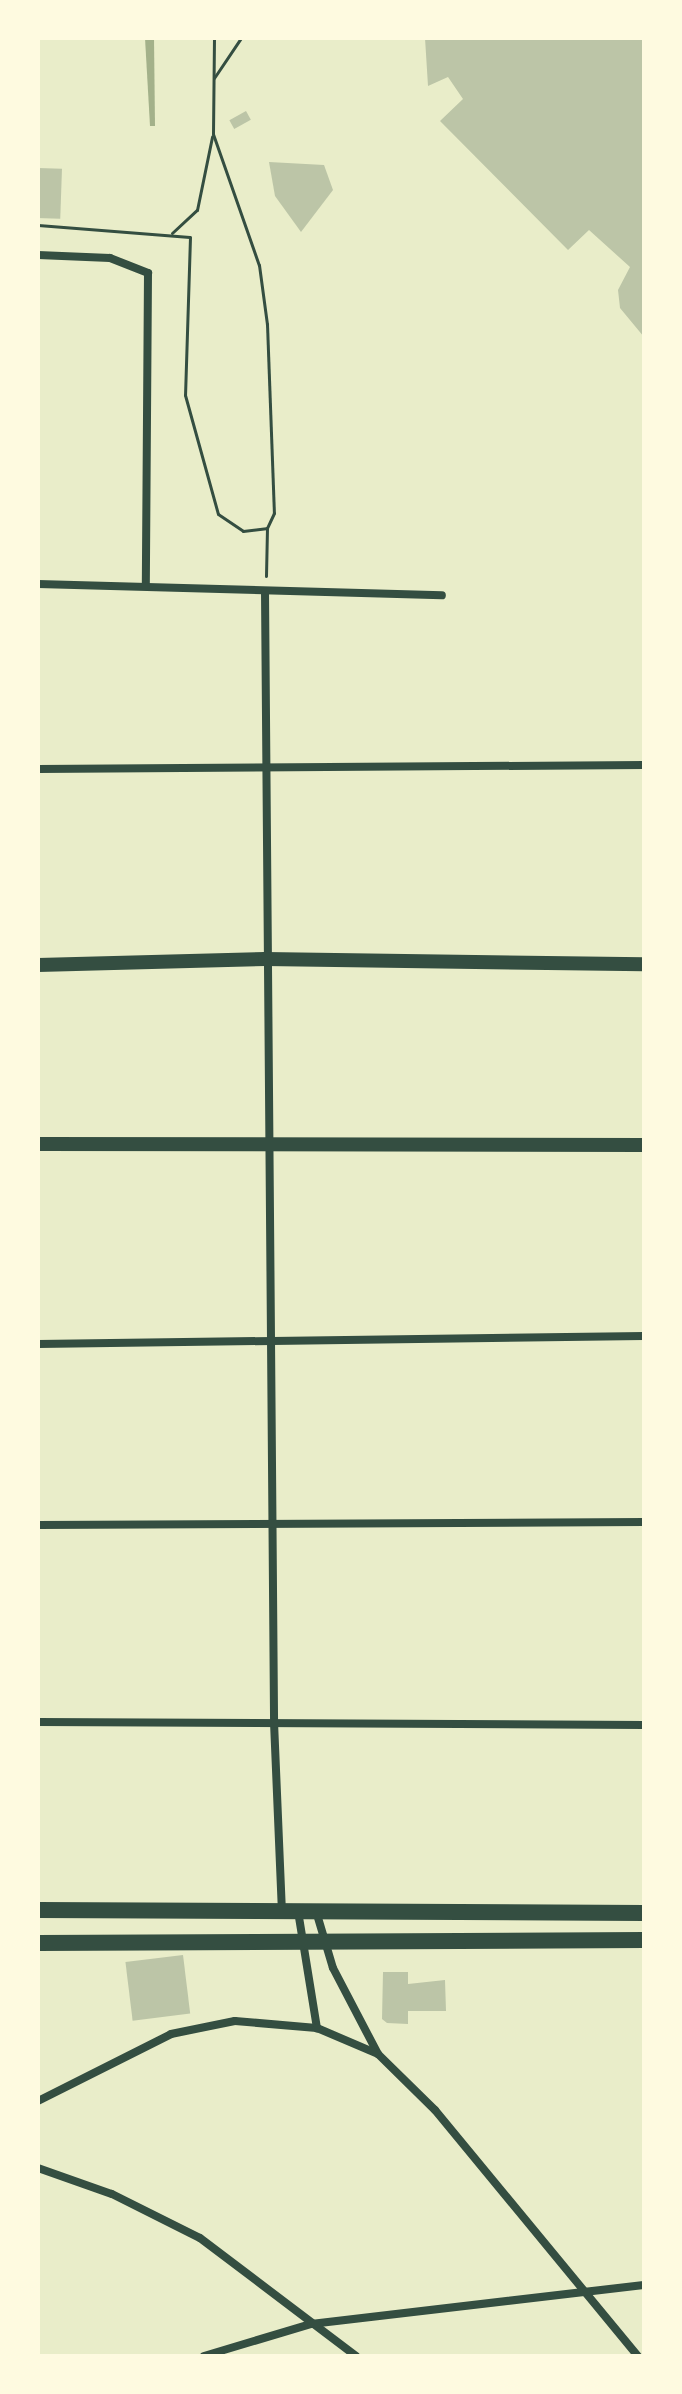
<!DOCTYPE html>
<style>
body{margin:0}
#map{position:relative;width:682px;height:2394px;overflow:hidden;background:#e9edc9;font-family:"Public Sans",sans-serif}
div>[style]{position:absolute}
.water>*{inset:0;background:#a3b18a}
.building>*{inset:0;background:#bcc5a7;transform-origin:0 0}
.path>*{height:3px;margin:-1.5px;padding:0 1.5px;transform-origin:1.5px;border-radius:1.5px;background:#344e41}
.minor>*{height:8px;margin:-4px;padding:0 4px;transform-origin:4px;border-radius:4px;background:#344e41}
.tertiary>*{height:14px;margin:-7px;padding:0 7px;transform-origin:7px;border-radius:7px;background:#344e41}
.primary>*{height:16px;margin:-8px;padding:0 8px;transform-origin:8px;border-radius:8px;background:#344e41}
span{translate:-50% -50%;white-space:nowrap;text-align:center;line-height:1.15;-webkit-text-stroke:6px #fefae0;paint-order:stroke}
.frame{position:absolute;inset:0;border:40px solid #fefae0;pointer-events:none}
</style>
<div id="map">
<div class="water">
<i style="clip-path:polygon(145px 38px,154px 38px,155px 126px,150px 126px)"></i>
</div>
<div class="building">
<i style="clip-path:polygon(425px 38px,644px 38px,644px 337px,620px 308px,618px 290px,630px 267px,589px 230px,568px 250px,440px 121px,463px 99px,448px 77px,428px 86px)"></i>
<i style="left:246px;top:111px;width:10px;height:19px;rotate:61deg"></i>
<i style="clip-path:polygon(269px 162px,324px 165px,333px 190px,301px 232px,275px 196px)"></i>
<i style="left:38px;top:168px;width:24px;height:50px;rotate:2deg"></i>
<i style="left:183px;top:1955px;width:59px;height:58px;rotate:83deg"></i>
<i style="clip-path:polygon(383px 1972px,408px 1972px,408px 1984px,445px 1980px,446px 2011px,408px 2011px,408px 2024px,387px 2023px,382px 2019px)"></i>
</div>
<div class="path">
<i style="left:214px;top:38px;width:96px;rotate:90.6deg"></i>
<i style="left:213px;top:134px;width:139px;rotate:70.7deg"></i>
<i style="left:259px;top:265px;width:60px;rotate:82.3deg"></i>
<i style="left:267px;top:324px;width:189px;rotate:87.9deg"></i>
<i style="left:274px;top:513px;width:17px;rotate:115deg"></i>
<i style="left:267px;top:528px;width:48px;rotate:91.2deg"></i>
<i style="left:214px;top:78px;width:48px;rotate:-56deg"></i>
<i style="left:38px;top:225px;width:152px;rotate:4.5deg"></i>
<i style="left:190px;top:237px;width:158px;rotate:91.8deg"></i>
<i style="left:185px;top:395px;width:123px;rotate:74.5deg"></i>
<i style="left:218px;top:514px;width:30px;rotate:34deg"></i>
<i style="left:243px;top:531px;width:23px;rotate:-7deg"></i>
<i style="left:172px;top:233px;width:34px;rotate:-43deg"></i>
<i style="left:197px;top:210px;width:75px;rotate:-78.4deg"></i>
</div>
<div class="minor">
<i style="left:38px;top:255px;width:72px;rotate:2.4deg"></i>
<i style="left:110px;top:258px;width:41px;rotate:21.5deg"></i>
<i style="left:148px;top:273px;width:312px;rotate:90.4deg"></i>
<i style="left:38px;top:584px;width:404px;rotate:1.6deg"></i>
<i style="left:265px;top:592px;width:1130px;rotate:89.54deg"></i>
<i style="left:274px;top:1722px;width:189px;rotate:87.6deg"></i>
<i style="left:38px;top:769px;width:606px;rotate:-0.38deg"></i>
<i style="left:38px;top:1344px;width:606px;rotate:-0.76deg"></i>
<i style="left:38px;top:1525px;width:606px;rotate:-0.28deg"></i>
<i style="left:38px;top:1722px;width:606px;rotate:0.28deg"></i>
<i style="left:298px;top:1911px;width:119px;rotate:80.8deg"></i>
<i style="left:316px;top:1911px;width:59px;rotate:73.4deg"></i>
<i style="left:333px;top:1968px;width:97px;rotate:62.4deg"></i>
<i style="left:378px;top:2054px;width:80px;rotate:44.5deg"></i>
<i style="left:435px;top:2110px;width:319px;rotate:50.5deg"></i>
<i style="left:38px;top:2101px;width:149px;rotate:-26.7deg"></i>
<i style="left:171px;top:2034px;width:65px;rotate:-11.5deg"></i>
<i style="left:235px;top:2021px;width:82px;rotate:4.9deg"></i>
<i style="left:317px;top:2028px;width:66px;rotate:23.1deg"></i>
<i style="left:38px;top:2168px;width:78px;rotate:19.4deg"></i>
<i style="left:112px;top:2194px;width:98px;rotate:26.6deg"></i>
<i style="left:200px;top:2238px;width:196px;rotate:37.1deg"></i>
<i style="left:204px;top:2356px;width:112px;rotate:-16.7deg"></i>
<i style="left:311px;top:2324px;width:335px;rotate:-6.7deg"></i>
</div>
<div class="tertiary">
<i style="left:38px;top:965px;width:227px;rotate:-1.5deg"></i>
<i style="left:265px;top:959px;width:379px;rotate:0.8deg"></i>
<i style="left:38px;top:1144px;width:606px;rotate:0.09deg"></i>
</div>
<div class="primary">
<i style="left:38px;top:1910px;width:606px;rotate:0.28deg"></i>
<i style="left:38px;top:1943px;width:606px;rotate:-0.28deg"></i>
</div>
<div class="frame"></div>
</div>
